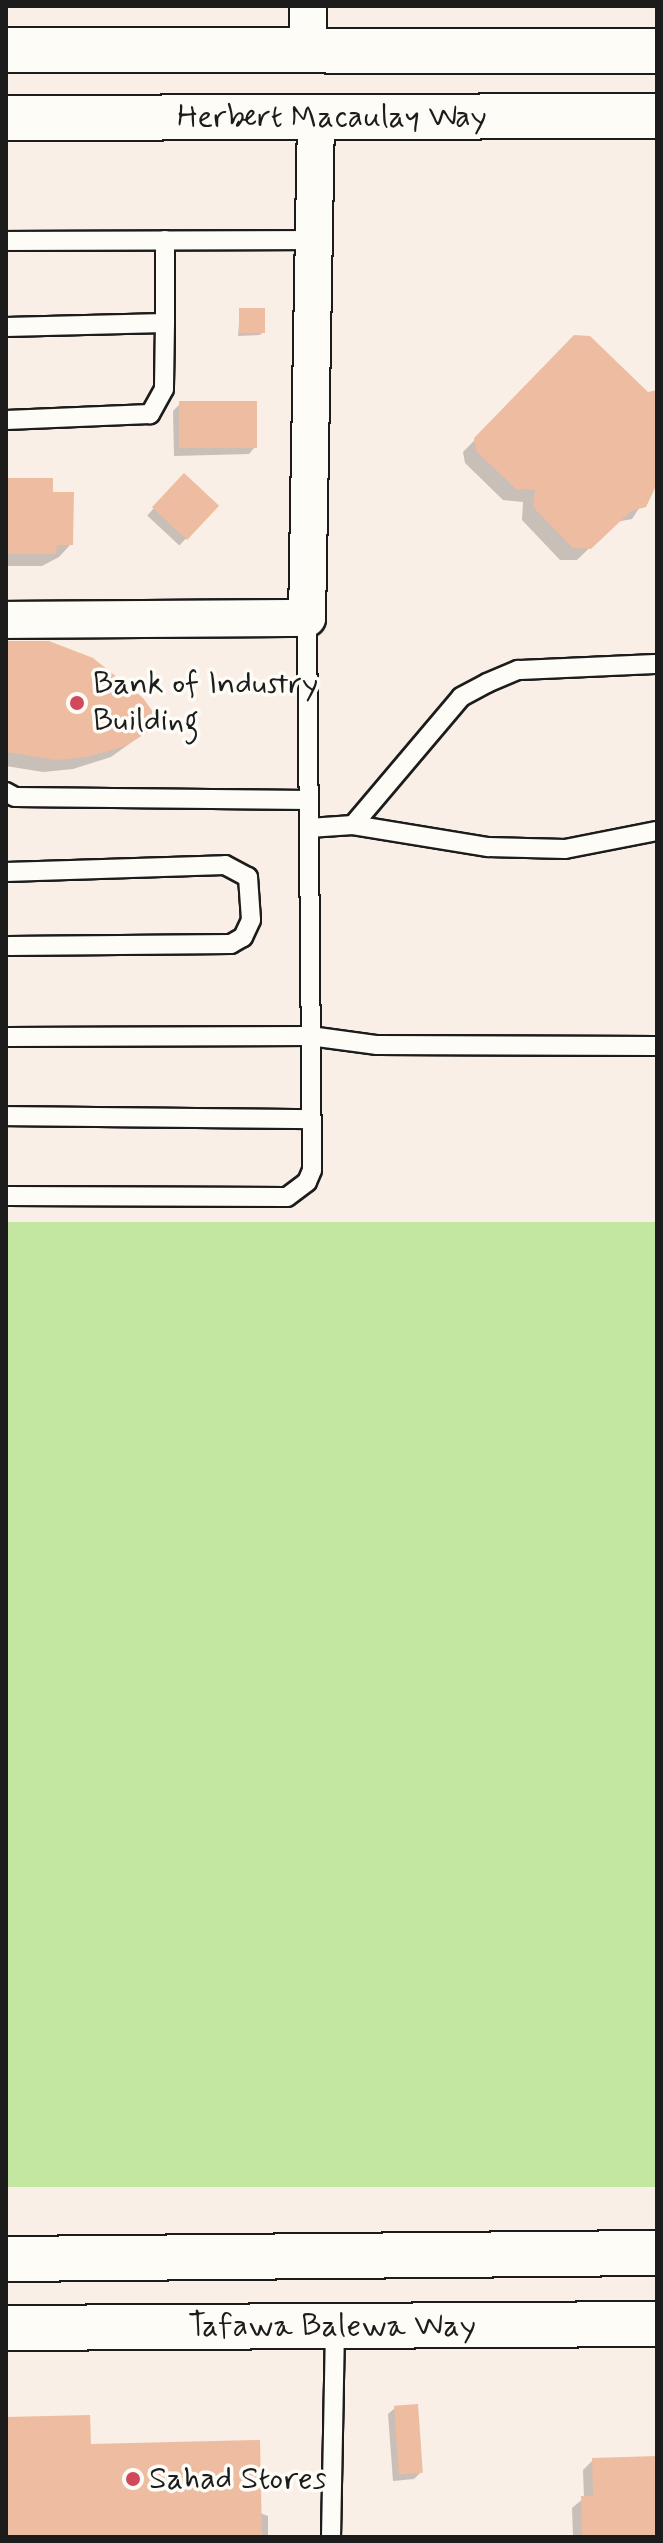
<!DOCTYPE html>
<style>
body{margin:0}
#map{position:relative;width:663px;height:2543px;overflow:hidden;background:#faefe6;font-family:Mynerve,sans-serif}
div>[style]{position:absolute}
.green>*{inset:0;background:#c3e7a1;transform-origin:0 0}
.shadow>*{inset:0;background:#0003;transform-origin:0 0}
.building>*{inset:0;background:#eebca0;transform-origin:0 0}
.roads{filter:drop-shadow(2px 0 #1c1c1c) drop-shadow(-2px 0 #1c1c1c) drop-shadow(0 2px #1c1c1c) drop-shadow(0 -2px #1c1c1c)}
.lane>*{height:18px;margin:-9px;padding:0 9px;transform-origin:9px;border-radius:9px;background:#fdfcf7}
.street>*{height:36px;margin:-18px;padding:0 18px;transform-origin:18px;border-radius:18px;background:#fdfcf7}
.secondary>*{height:44px;margin:-22px;padding:0 22px;transform-origin:22px;border-radius:22px;background:#fdfcf7}
.dots>*{width:22px;height:22px;translate:-50% -50%;box-sizing:border-box;border:4px solid #fdfcf7;border-radius:50%}
span{translate:-50% -50%;white-space:nowrap;text-align:center;line-height:1.15;-webkit-text-stroke:7px #fdfcf7;paint-order:stroke}
.street-label{font-size:32px;color:#1c1c1c}
.poi-label{font-size:32px;color:#1c1c1c}
.left{translate:0 -50%;text-align:left}
.frame{position:absolute;inset:0;border:8px solid #1c1c1c;pointer-events:none}
</style>
<div id="map">
<div class="green">
<i style="left:6px;top:1222px;width:651px;height:965px"></i>
</div>
<div class="shadow">
<i style="clip-path:polygon(240px 311px,263px 332px,260px 335px,238px 336px)"></i>
<i style="clip-path:polygon(575px 337px,657px 404px,657px 481px,632px 519px,616px 522px,577px 560px,560px 560px,522px 520px,523px 502px,503px 500px,465px 463px,463px 452px)"></i>
<i style="clip-path:polygon(180px 404px,255px 447px,249px 454px,174px 456px,173px 411px)"></i>
<i style="left:184px;top:476px;width:44px;height:54px;rotate:43deg"></i>
<i style="clip-path:polygon(6px 480px,51px 494px,71px 544px,59px 557px,42px 566px,6px 566px)"></i>
<i style="clip-path:polygon(6px 643px,158px 723px,111px 757px,73px 769px,43px 772px,6px 766px)"></i>
<i style="clip-path:polygon(395px 2408px,421px 2472px,414px 2479px,393px 2481px,388px 2414px)"></i>
<i style="clip-path:polygon(6px 2419px,268px 2516px,268px 2537px,6px 2537px)"></i>
<i style="clip-path:polygon(657px 2458px,657px 2537px,573px 2537px,572px 2508px,584px 2498px,583px 2470px,593px 2460px)"></i>
</div>
<div class="building">
<i style="left:265px;top:308px;width:25px;height:26px;rotate:90deg"></i>
<i style="clip-path:polygon(574px 335px,590px 336px,648px 392px,657px 390px,657px 484px,646px 507px,631px 511px,591px 549px,573px 548px,533px 507px,535px 490px,516px 489px,476px 451px,474px 438px)"></i>
<i style="left:257px;top:401px;width:47px;height:78px;rotate:90deg"></i>
<i style="left:184px;top:473px;width:48px;height:47px;rotate:43deg"></i>
<i style="clip-path:polygon(6px 478px,53px 478px,53px 492px,74px 492px,73px 545px,57px 545px,56px 554px,6px 554px)"></i>
<i style="clip-path:polygon(6px 641px,49px 641px,93px 658px,143px 698px,161px 723px,126px 746px,87px 757px,56px 760px,6px 752px)"></i>
<i style="left:418px;top:2404px;width:69px;height:24px;rotate:86deg"></i>
<i style="clip-path:polygon(90px 2415px,91px 2444px,260px 2440px,262px 2537px,6px 2537px,6px 2417px)"></i>
<i style="clip-path:polygon(657px 2456px,657px 2535px,582px 2537px,581px 2496px,593px 2496px,592px 2458px)"></i>
</div>
<div class="roads">
<div class="lane">
<i style="left:6px;top:241px;width:308px;rotate:-0.2deg"></i>
<i style="left:165px;top:323px;width:83px;rotate:-90deg"></i>
<i style="left:6px;top:327px;width:159px;rotate:-1.4deg"></i>
<i style="left:165px;top:323px;width:66px;rotate:90.9deg"></i>
<i style="left:164px;top:389px;width:29px;rotate:119deg"></i>
<i style="left:150px;top:414px;width:144px;rotate:177.6deg"></i>
<i style="left:6px;top:792px;width:10px;rotate:29deg"></i>
<i style="left:15px;top:797px;width:294px;rotate:0.6deg"></i>
<i style="left:353px;top:825px;width:137px;rotate:9.3deg"></i>
<i style="left:488px;top:847px;width:77px;rotate:1.5deg"></i>
<i style="left:565px;top:849px;width:94px;rotate:-11.1deg"></i>
<i style="left:309px;top:828px;width:44px;rotate:-3.9deg"></i>
<i style="left:353px;top:825px;width:167px;rotate:-49.8deg"></i>
<i style="left:461px;top:697px;width:30px;rotate:-28deg"></i>
<i style="left:487px;top:683px;width:34px;rotate:-23deg"></i>
<i style="left:518px;top:670px;width:139px;rotate:-2.5deg"></i>
<i style="left:6px;top:872px;width:219px;rotate:-1.8deg"></i>
<i style="left:225px;top:865px;width:26px;rotate:28deg"></i>
<i style="left:248px;top:877px;width:43px;rotate:86deg"></i>
<i style="left:251px;top:920px;width:19px;rotate:115deg"></i>
<i style="left:243px;top:937px;width:14px;rotate:150deg"></i>
<i style="left:231px;top:944px;width:222px;rotate:179.5deg"></i>
<i style="left:6px;top:1037px;width:304px;rotate:-0.2deg"></i>
<i style="left:310px;top:1036px;width:68px;rotate:7.7deg"></i>
<i style="left:377px;top:1045px;width:280px;rotate:0.2deg"></i>
<i style="left:6px;top:1116px;width:304px;rotate:0.6deg"></i>
<i style="left:6px;top:1196px;width:281px;rotate:0.2deg"></i>
<i style="left:287px;top:1197px;width:25px;rotate:-37deg"></i>
<i style="left:307px;top:1182px;width:13px;rotate:-67deg"></i>
<i style="left:312px;top:1170px;width:552px;rotate:-90.52deg"></i>
<i style="left:331px;top:2537px;width:210px;rotate:-88.9deg"></i>
</div>
<div class="street">
<i style="left:308px;top:6px;width:44px;rotate:88.7deg"></i>
<i style="left:6px;top:620px;width:301px;rotate:-0.4deg"></i>
<i style="left:307px;top:618px;width:501px;rotate:-88.97deg"></i>
</div>
<div class="secondary">
<i style="left:6px;top:50px;width:651px;rotate:0.09deg"></i>
<i style="left:6px;top:118px;width:651px;rotate:-0.18deg"></i>
<i style="left:6px;top:2259px;width:651px;rotate:-0.53deg"></i>
<i style="left:6px;top:2328px;width:651px;rotate:-0.35deg"></i>
</div>
</div>
<div class="dots">
<i style="left:77px;top:703px;background:#d1495b"></i>
<i style="left:133px;top:2479px;background:#d1495b"></i>
</div>
<div class="street-label">
<span style="left:332px;top:117px">Herbert Macaulay Way</span>
<span style="left:332px;top:2326px">Tafawa Balewa Way</span>
</div>
<div class="poi-label">
<span class="left" style="left:93px;top:703px">Bank of Industry<br>Building</span>
<span class="left" style="left:149px;top:2479px">Sahad Stores</span>
</div>
<div class="frame"></div>
</div>
